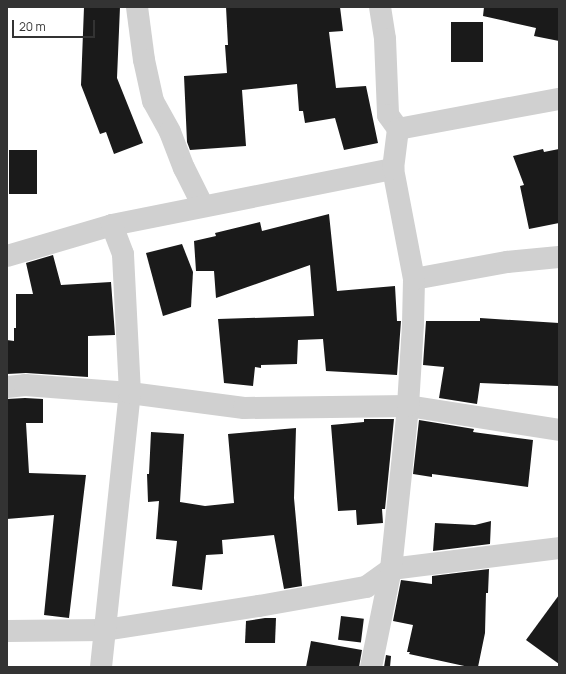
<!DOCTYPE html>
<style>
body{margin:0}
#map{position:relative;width:566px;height:674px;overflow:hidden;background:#fff;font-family:Manrope,sans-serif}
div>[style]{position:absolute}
.building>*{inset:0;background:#1a1a1a;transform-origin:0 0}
.street>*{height:22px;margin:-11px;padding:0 11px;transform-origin:11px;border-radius:11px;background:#d0d0d0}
span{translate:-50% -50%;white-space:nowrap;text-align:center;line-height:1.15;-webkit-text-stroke:4px #fff;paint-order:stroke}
.frame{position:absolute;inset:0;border:8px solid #333;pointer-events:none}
.scale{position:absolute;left:12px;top:20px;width:83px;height:18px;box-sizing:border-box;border:2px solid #333;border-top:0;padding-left:5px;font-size:12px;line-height:14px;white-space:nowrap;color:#333;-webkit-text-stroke:3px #fff;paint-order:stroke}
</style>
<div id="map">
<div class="building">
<i style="clip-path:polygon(84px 7px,120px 7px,117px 78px,143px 143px,114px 154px,106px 132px,100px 134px,81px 85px)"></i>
<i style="clip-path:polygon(226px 7px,340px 7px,343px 31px,329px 32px,336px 88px,366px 86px,378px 143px,344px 150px,335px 118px,305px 123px,303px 111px,299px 111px,297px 84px,242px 90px,246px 146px,190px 150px,187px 142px,184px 76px,227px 73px,225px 45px,228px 45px)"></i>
<i style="clip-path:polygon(484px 7px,559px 7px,559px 41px,534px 36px,536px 28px,483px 16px)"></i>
<i style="left:451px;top:22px;width:32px;height:40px"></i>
<i style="clip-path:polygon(543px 149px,544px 152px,559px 149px,559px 223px,529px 229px,520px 186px,524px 185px,513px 156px)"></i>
<i style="left:9px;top:150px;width:28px;height:44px"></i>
<i style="clip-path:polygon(329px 214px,337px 291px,395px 286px,397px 321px,401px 321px,397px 375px,326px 371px,323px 339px,298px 340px,297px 364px,261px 365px,261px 368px,255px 367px,253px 386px,224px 383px,218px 319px,314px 316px,310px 265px,216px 298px,214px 271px,196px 271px,194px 241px,216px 236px,215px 233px,260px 222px,262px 231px)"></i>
<i style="clip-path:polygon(182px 244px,193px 272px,191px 307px,163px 316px,146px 253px)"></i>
<i style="clip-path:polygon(53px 255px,61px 285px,111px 282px,115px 335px,88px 336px,88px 377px,26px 373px,7px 374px,7px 340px,14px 341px,14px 328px,16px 328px,16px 294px,33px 294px,26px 263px)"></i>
<i style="clip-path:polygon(480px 318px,559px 323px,559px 386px,480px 383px,477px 404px,439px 398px,444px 367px,423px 365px,426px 321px,480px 321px)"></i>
<i style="clip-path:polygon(25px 398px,43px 399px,43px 423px,26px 423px,29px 473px,86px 475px,69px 618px,44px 615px,54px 515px,7px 519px,7px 399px)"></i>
<i style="clip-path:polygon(364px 419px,394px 419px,385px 509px,382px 509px,383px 523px,357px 525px,356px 510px,338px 511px,331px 425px,364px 422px)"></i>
<i style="clip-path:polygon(419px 420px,474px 429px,473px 432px,533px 440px,528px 487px,432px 474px,432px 477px,413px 474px)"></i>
<i style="clip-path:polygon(296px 428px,294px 498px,302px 586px,284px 589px,274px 535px,222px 540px,223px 554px,206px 555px,202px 590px,172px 586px,177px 541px,156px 539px,159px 501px,148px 502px,147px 474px,149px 474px,151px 432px,184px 434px,180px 502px,205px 506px,234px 503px,228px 434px)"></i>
<i style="clip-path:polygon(491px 521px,490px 544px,433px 551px,435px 523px,475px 525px)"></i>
<i style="clip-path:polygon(489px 569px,488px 593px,486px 593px,485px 633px,478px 667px,469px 667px,409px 654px,410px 652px,407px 652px,413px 625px,393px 621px,401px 580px,432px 584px,432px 576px)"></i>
<i style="clip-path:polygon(559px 595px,559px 664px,526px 640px)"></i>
<i style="left:341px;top:616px;width:23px;height:24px;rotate:7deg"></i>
<i style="clip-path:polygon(265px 618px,276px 618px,275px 643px,245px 643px,246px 621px)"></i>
<i style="clip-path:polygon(311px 641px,362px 650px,359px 667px,306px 667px)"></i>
<i style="clip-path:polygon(386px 655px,391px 656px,390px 667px,384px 667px)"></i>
</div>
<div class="street">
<i style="left:137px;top:7px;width:53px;rotate:82.5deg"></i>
<i style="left:144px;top:60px;width:42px;rotate:77.6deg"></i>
<i style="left:153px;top:101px;width:35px;rotate:61deg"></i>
<i style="left:170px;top:132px;width:39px;rotate:69deg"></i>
<i style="left:184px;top:168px;width:42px;rotate:63.4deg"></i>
<i style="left:380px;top:7px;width:32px;rotate:81deg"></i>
<i style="left:385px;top:39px;width:76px;rotate:87.7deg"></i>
<i style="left:388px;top:115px;width:17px;rotate:54deg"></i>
<i style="left:7px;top:256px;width:109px;rotate:-16.4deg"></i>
<i style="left:112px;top:225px;width:287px;rotate:-11.3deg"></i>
<i style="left:414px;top:279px;width:95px;rotate:-10.4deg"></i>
<i style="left:507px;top:262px;width:52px;rotate:-5.5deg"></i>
<i style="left:7px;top:387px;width:18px;rotate:-6deg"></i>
<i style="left:25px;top:385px;width:105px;rotate:4.4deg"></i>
<i style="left:130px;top:393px;width:115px;rotate:7.5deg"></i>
<i style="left:244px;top:408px;width:164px;rotate:-0.7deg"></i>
<i style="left:408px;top:406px;width:153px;rotate:9deg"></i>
<i style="left:7px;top:631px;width:98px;rotate:-0.6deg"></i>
<i style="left:105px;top:630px;width:156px;rotate:-8.9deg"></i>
<i style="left:259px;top:606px;width:109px;rotate:-10.1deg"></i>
<i style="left:366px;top:587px;width:31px;rotate:-36deg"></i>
<i style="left:391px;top:569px;width:169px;rotate:-7.1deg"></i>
<i style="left:101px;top:667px;width:276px;rotate:-84deg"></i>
<i style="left:130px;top:393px;width:139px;rotate:-92.9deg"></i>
<i style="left:123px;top:254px;width:31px;rotate:-111deg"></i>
<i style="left:371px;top:667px;width:100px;rotate:-78.5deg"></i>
<i style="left:391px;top:569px;width:164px;rotate:-84deg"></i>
<i style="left:408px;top:406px;width:82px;rotate:-86.5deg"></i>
<i style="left:413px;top:324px;width:45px;rotate:-88.7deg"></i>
<i style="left:414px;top:279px;width:112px;rotate:-100.8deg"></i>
<i style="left:393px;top:169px;width:40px;rotate:-82.9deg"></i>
<i style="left:398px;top:129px;width:164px;rotate:-10.6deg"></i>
</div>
<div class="frame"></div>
<div class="scale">20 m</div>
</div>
